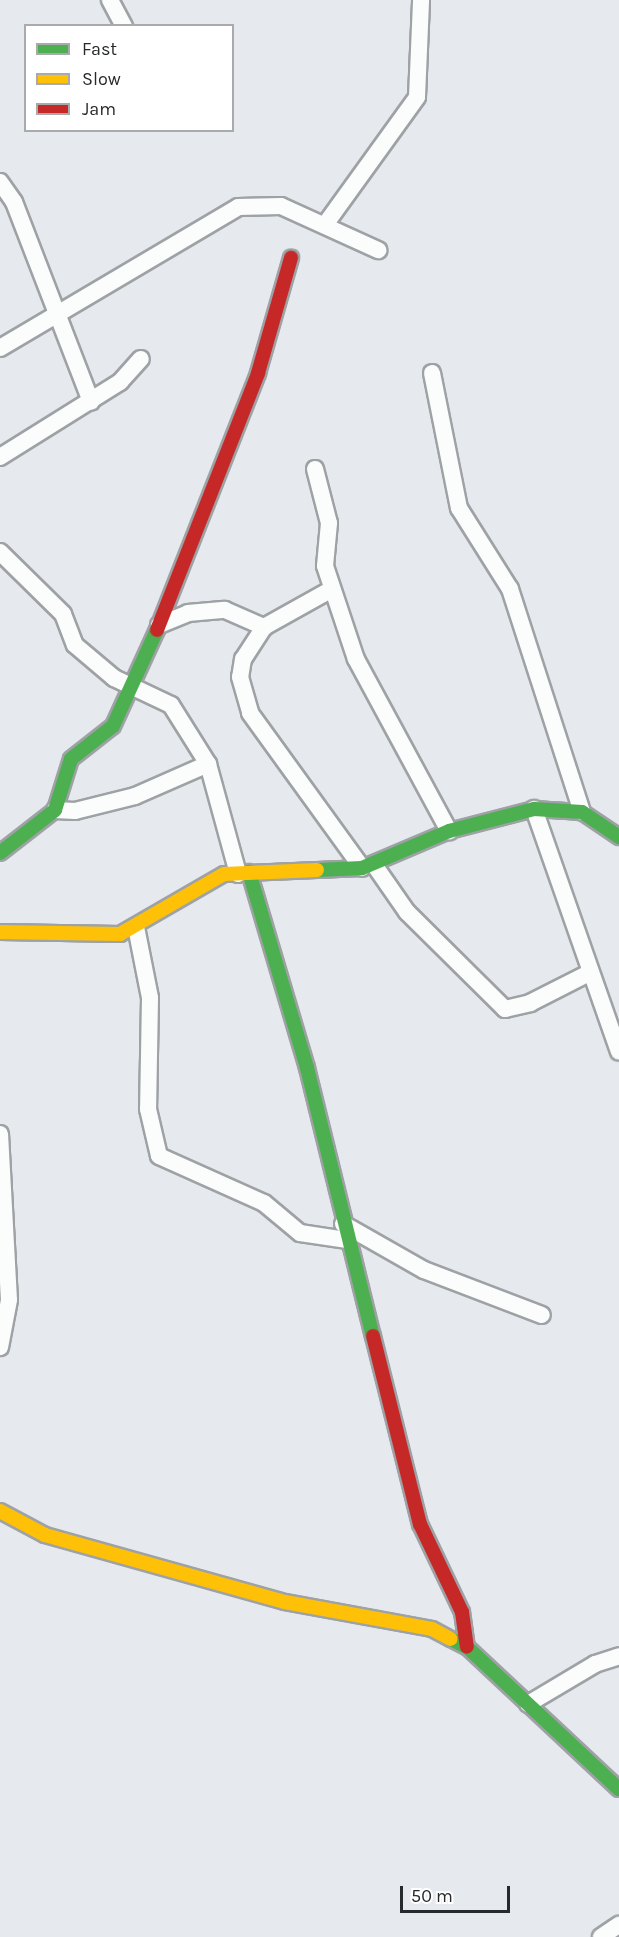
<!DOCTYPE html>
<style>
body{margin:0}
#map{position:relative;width:619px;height:1937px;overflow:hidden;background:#e6eaee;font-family:Karla,sans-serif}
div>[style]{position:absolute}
.roads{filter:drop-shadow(2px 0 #9ea2a5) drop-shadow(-2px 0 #9ea2a5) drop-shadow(0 2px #9ea2a5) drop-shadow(0 -2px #9ea2a5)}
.street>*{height:16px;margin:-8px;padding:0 8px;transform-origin:8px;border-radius:8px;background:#fbfcfc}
.fast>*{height:14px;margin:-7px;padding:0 7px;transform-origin:7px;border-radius:7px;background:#4caf50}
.slow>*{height:14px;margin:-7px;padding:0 7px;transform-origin:7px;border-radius:7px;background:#ffc107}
.jam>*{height:14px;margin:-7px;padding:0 7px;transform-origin:7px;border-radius:7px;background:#c62828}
span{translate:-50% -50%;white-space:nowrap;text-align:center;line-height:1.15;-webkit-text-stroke:6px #fff;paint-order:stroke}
.legend{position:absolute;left:24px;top:24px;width:210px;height:108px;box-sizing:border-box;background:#fff;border:2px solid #a9aaab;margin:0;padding:8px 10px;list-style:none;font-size:18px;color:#272a2c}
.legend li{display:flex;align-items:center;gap:12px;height:30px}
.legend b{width:30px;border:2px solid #a9aaab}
.scale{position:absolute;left:400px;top:1886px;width:110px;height:27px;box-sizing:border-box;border:3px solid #272a2c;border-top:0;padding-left:8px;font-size:18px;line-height:21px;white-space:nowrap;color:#272a2c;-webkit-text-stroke:4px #fff;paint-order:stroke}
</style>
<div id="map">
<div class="roads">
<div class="street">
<i style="left:110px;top:0;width:30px;rotate:62deg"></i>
<i style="left:0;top:182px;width:24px;rotate:55deg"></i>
<i style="left:14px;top:202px;width:214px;rotate:68.9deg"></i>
<i style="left:327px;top:222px;width:154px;rotate:-54.2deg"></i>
<i style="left:417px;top:97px;width:97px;rotate:-87.6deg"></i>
<i style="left:0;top:348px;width:277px;rotate:-30.6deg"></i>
<i style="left:238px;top:207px;width:43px;rotate:-1.3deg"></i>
<i style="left:281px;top:206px;width:107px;rotate:24.4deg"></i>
<i style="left:432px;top:373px;width:138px;rotate:78.7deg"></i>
<i style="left:459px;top:508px;width:96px;rotate:57.8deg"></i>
<i style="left:510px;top:589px;width:234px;rotate:72.1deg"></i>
<i style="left:0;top:457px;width:142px;rotate:-32deg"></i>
<i style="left:120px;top:382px;width:31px;rotate:-48deg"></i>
<i style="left:315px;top:469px;width:56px;rotate:75.5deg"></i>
<i style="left:329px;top:523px;width:43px;rotate:95.3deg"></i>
<i style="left:325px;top:566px;width:98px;rotate:71.6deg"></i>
<i style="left:356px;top:659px;width:196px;rotate:61.6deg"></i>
<i style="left:0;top:552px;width:88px;rotate:44.5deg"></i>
<i style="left:63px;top:614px;width:33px;rotate:69deg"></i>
<i style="left:75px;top:645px;width:51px;rotate:40.2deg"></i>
<i style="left:114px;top:678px;width:63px;rotate:25.3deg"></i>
<i style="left:171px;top:705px;width:70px;rotate:57.9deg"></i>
<i style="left:208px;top:764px;width:114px;rotate:74.7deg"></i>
<i style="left:332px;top:589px;width:78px;rotate:150.8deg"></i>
<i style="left:264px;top:627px;width:38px;rotate:123deg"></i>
<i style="left:243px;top:659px;width:18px;rotate:99deg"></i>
<i style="left:240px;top:677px;width:37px;rotate:74deg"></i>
<i style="left:250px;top:713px;width:191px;rotate:54.1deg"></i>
<i style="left:159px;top:625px;width:31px;rotate:-22deg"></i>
<i style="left:188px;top:613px;width:37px;rotate:-5deg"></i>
<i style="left:225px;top:610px;width:43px;rotate:23.6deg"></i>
<i style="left:534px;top:809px;width:257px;rotate:70.7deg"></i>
<i style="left:55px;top:810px;width:20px;rotate:3deg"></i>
<i style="left:75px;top:811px;width:62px;rotate:-14deg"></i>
<i style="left:135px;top:796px;width:80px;rotate:-23.7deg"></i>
<i style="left:375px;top:866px;width:56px;rotate:55.2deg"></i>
<i style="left:407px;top:912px;width:138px;rotate:44.7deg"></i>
<i style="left:505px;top:1009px;width:26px;rotate:-13deg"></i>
<i style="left:530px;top:1003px;width:66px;rotate:-27deg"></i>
<i style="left:136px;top:927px;width:72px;rotate:78.8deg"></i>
<i style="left:150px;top:998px;width:111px;rotate:91deg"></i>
<i style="left:148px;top:1109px;width:48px;rotate:76.8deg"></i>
<i style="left:159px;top:1156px;width:115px;rotate:24.1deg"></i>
<i style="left:264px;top:1203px;width:47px;rotate:39.8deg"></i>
<i style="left:300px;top:1233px;width:48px;rotate:8.5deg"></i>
<i style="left:0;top:1134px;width:166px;rotate:86.9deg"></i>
<i style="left:9px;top:1300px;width:48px;rotate:100.8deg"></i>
<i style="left:343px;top:1224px;width:93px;rotate:29.6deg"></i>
<i style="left:424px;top:1270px;width:126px;rotate:20.9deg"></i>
<i style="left:528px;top:1704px;width:78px;rotate:-30.8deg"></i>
<i style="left:595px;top:1664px;width:25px;rotate:-18deg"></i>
<i style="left:601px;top:1937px;width:22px;rotate:-34deg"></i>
</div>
<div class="fast">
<i style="left:0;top:853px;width:70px;rotate:-38deg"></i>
<i style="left:55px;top:810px;width:53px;rotate:-72.6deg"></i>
<i style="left:71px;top:759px;width:53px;rotate:-38.2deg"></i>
<i style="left:113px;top:726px;width:106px;rotate:-65.4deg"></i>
<i style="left:317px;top:870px;width:45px;rotate:-2.5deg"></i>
<i style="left:362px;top:868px;width:95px;rotate:-23deg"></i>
<i style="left:449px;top:831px;width:88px;rotate:-14.5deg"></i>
<i style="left:534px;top:809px;width:48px;rotate:3.6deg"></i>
<i style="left:582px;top:812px;width:45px;rotate:34deg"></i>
<i style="left:249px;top:872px;width:204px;rotate:73.5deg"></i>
<i style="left:307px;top:1068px;width:276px;rotate:76.2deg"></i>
<i style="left:451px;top:1639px;width:18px;rotate:27deg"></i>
<i style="left:467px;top:1647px;width:208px;rotate:43.1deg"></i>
</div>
<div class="slow">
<i style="left:0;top:932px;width:120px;rotate:1deg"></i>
<i style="left:120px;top:934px;width:120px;rotate:-30deg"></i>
<i style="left:224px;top:874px;width:93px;rotate:-2.5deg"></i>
<i style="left:0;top:1511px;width:51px;rotate:28.1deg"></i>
<i style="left:45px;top:1535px;width:249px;rotate:15.6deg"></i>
<i style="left:285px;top:1602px;width:149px;rotate:10.4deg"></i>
<i style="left:432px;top:1629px;width:21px;rotate:28deg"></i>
</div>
<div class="jam">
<i style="left:157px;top:630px;width:276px;rotate:-68.5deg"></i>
<i style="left:258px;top:373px;width:120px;rotate:-74deg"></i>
<i style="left:373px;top:1336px;width:194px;rotate:76deg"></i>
<i style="left:420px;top:1524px;width:98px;rotate:64.5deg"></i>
<i style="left:462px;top:1612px;width:35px;rotate:82deg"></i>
</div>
</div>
<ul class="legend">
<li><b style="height:8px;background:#4caf50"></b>Fast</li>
<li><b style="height:8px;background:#ffc107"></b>Slow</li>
<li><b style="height:8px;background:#c62828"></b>Jam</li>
</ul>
<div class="scale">50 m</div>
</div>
